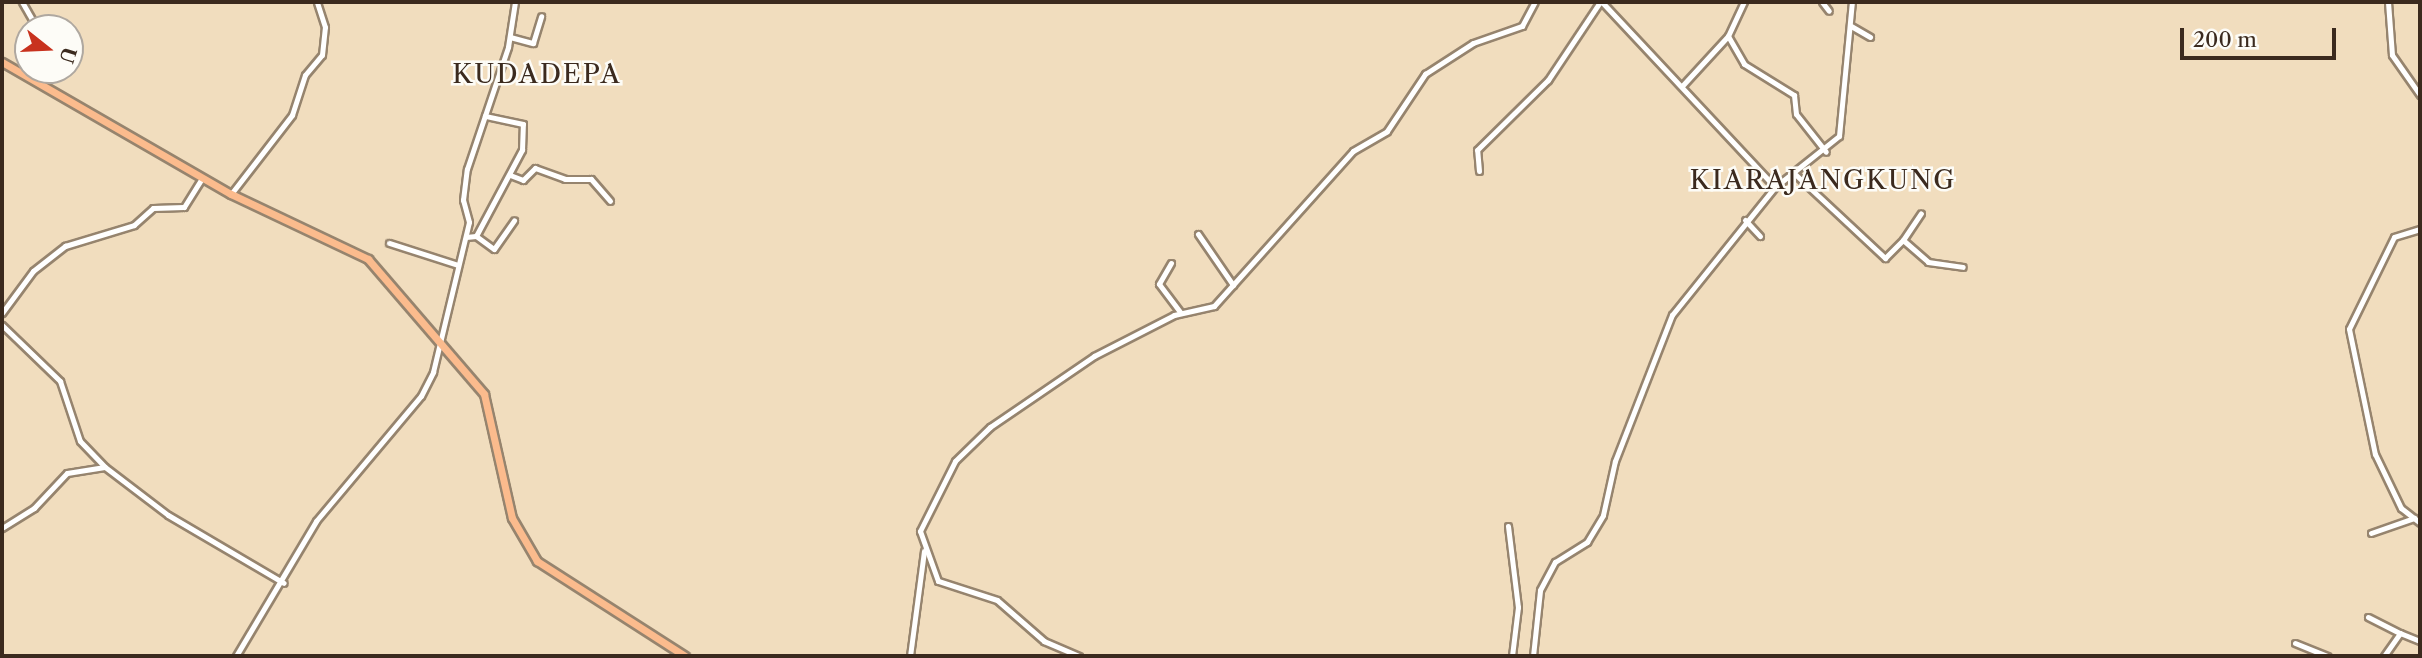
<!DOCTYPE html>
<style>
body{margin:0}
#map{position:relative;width:2422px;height:658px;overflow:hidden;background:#f1ddbe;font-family:"Libre Caslon Text",serif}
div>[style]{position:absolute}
.roads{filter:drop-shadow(2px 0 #96846e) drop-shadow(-2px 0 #96846e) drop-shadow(0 2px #96846e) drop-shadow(0 -2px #96846e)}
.minor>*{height:5px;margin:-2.5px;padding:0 2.5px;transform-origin:2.5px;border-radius:2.5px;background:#fff}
.major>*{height:7px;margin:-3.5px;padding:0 3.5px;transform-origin:3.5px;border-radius:3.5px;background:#fbbb8d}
span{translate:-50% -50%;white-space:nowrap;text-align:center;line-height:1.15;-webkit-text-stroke:5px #fdfcf7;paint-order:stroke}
.quarter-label{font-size:26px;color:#3b2a1e;letter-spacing:2px}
.frame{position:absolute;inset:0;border:4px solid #3b2a1e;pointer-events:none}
.north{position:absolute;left:14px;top:14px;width:70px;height:70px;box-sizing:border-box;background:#fdfcf7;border:2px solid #afa8a0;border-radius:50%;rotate:108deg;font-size:19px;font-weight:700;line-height:28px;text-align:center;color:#3b2a1e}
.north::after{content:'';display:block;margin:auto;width:24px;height:32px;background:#c8321e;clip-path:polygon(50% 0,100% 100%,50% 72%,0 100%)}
.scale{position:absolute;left:2180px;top:28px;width:156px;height:32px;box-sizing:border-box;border:4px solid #3b2a1e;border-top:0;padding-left:9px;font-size:21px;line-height:24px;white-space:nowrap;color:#3b2a1e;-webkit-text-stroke:5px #fdfcf7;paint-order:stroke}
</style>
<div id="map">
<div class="roads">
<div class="minor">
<i style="left:22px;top:2px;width:30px;rotate:60deg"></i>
<i style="left:1822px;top:2px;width:11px;rotate:52deg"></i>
<i style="left:2388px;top:2px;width:53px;rotate:85.7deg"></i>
<i style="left:2392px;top:55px;width:49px;rotate:55deg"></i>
<i style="left:1851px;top:26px;width:22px;rotate:30deg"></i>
<i style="left:1728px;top:36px;width:38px;rotate:-65deg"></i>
<i style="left:510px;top:37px;width:24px;rotate:15deg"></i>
<i style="left:533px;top:43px;width:28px;rotate:-73deg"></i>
<i style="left:1682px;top:86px;width:68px;rotate:-47.4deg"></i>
<i style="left:1728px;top:36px;width:32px;rotate:60deg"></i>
<i style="left:1744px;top:64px;width:59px;rotate:31.8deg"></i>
<i style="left:1794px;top:95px;width:19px;rotate:84deg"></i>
<i style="left:1796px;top:114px;width:48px;rotate:51.7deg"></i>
<i style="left:1479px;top:171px;width:21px;rotate:-95deg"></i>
<i style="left:1477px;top:150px;width:100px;rotate:-44.6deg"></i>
<i style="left:1548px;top:80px;width:94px;rotate:-56.3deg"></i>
<i style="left:510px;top:175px;width:14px;rotate:21deg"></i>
<i style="left:523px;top:180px;width:17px;rotate:-45deg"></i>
<i style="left:535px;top:168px;width:32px;rotate:20deg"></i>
<i style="left:565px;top:179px;width:26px"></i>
<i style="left:591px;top:179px;width:29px;rotate:49deg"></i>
<i style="left:1796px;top:175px;width:122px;rotate:43deg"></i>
<i style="left:1885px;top:258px;width:25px;rotate:-45deg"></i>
<i style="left:1903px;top:240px;width:33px;rotate:41deg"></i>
<i style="left:1928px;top:262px;width:35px;rotate:8deg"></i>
<i style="left:1775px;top:187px;width:82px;rotate:-38.6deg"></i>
<i style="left:1839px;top:136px;width:135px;rotate:-84.5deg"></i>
<i style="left:231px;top:194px;width:100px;rotate:-52.3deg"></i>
<i style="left:292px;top:115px;width:42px;rotate:-72deg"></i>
<i style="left:305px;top:75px;width:26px;rotate:-50deg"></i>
<i style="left:322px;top:55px;width:28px;rotate:-84deg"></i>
<i style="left:325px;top:27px;width:26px;rotate:-108deg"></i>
<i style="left:1745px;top:220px;width:22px;rotate:47deg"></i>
<i style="left:2420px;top:229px;width:27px;rotate:163deg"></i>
<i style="left:2394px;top:237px;width:102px;rotate:116.1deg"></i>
<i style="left:2349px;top:329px;width:128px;rotate:78.3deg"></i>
<i style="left:2375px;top:454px;width:60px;rotate:64.3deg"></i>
<i style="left:2401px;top:508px;width:24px;rotate:38deg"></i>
<i style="left:1198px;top:234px;width:62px;rotate:55.5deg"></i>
<i style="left:476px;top:236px;width:22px;rotate:36deg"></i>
<i style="left:494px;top:249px;width:35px;rotate:-55deg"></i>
<i style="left:466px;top:237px;width:10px;rotate:-6deg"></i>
<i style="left:476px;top:236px;width:98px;rotate:-61.9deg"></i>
<i style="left:522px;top:150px;width:26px;rotate:-88deg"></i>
<i style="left:523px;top:124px;width:39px;rotate:-168deg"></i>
<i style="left:1903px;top:240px;width:32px;rotate:-56deg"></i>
<i style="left:389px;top:243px;width:72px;rotate:17.7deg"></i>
<i style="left:1171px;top:263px;width:24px;rotate:120deg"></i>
<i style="left:1159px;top:284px;width:36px;rotate:53deg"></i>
<i style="left:2px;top:313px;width:52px;rotate:-53.6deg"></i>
<i style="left:33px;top:271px;width:41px;rotate:-38deg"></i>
<i style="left:65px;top:246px;width:72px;rotate:-16.9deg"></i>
<i style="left:134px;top:225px;width:25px;rotate:-42deg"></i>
<i style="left:153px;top:208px;width:31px;rotate:-2deg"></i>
<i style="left:184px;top:207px;width:34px;rotate:-58deg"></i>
<i style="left:2px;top:325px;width:81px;rotate:44deg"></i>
<i style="left:60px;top:381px;width:63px;rotate:71.6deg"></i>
<i style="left:80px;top:441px;width:36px;rotate:46deg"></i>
<i style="left:105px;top:467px;width:79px;rotate:37.3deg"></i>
<i style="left:168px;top:515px;width:134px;rotate:30.4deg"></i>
<i style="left:1508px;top:526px;width:82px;rotate:83deg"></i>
<i style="left:1518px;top:607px;width:49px;rotate:97deg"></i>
<i style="left:2px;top:528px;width:38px;rotate:-32deg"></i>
<i style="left:34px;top:508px;width:48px;rotate:-46.7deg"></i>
<i style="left:67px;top:473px;width:38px;rotate:-9deg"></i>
<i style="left:2371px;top:533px;width:46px;rotate:-19.2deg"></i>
<i style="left:2368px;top:617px;width:36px;rotate:27deg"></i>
<i style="left:2295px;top:643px;width:35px;rotate:22deg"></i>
<i style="left:236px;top:656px;width:157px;rotate:-59.3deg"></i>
<i style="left:316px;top:521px;width:163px;rotate:-50deg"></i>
<i style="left:421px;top:396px;width:27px;rotate:-63deg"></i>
<i style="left:433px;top:372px;width:154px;rotate:-76.5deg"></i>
<i style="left:469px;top:222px;width:23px;rotate:-105deg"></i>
<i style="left:463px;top:200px;width:31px;rotate:-83deg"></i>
<i style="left:467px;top:169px;width:129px;rotate:-71.4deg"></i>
<i style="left:508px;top:47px;width:46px;rotate:-81.2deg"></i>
<i style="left:910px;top:656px;width:106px;rotate:-82.4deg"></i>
<i style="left:1079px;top:656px;width:38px;rotate:-157deg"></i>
<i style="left:1044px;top:641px;width:62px;rotate:-138.9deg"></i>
<i style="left:997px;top:600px;width:62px;rotate:-162.1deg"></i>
<i style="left:938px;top:581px;width:53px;rotate:-109.8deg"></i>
<i style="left:920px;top:531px;width:78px;rotate:-63.4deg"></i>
<i style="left:955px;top:461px;width:49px;rotate:-44.2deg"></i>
<i style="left:990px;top:427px;width:126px;rotate:-34.3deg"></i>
<i style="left:1094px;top:356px;width:90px;rotate:-27.1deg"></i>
<i style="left:1174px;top:315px;width:41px;rotate:-12.7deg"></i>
<i style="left:1214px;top:306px;width:208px;rotate:-48.1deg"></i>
<i style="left:1353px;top:151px;width:39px;rotate:-30deg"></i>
<i style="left:1387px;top:131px;width:69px;rotate:-56.3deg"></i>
<i style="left:1425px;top:74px;width:57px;rotate:-32.9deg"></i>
<i style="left:1473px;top:43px;width:52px;rotate:-19.1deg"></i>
<i style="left:1522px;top:26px;width:27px;rotate:-62deg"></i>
<i style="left:1533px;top:656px;width:66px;rotate:-83.9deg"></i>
<i style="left:1540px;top:590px;width:32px;rotate:-62deg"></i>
<i style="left:1555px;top:562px;width:38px;rotate:-32deg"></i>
<i style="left:1587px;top:542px;width:31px;rotate:-59deg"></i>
<i style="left:1603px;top:515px;width:55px;rotate:-77.5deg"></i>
<i style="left:1615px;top:461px;width:157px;rotate:-68.7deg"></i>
<i style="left:1672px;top:315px;width:164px;rotate:-51.2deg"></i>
<i style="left:1775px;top:187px;width:253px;rotate:-133.1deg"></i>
<i style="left:2384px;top:656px;width:28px;rotate:-55deg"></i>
<i style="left:2400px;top:633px;width:22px;rotate:22deg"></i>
</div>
<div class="major">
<i style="left:2px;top:62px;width:264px;rotate:30deg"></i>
<i style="left:231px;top:194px;width:152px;rotate:25.4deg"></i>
<i style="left:368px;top:259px;width:178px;rotate:49.3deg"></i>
<i style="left:484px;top:394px;width:127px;rotate:77.3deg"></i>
<i style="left:512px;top:518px;width:50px;rotate:59.8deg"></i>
<i style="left:537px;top:561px;width:176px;rotate:32.7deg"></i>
</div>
</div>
<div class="quarter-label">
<span style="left:537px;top:75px">KUDADEPA</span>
<span style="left:1823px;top:181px">KIARAJANGKUNG</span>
</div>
<div class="frame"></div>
<div class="north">U</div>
<div class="scale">200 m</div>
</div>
